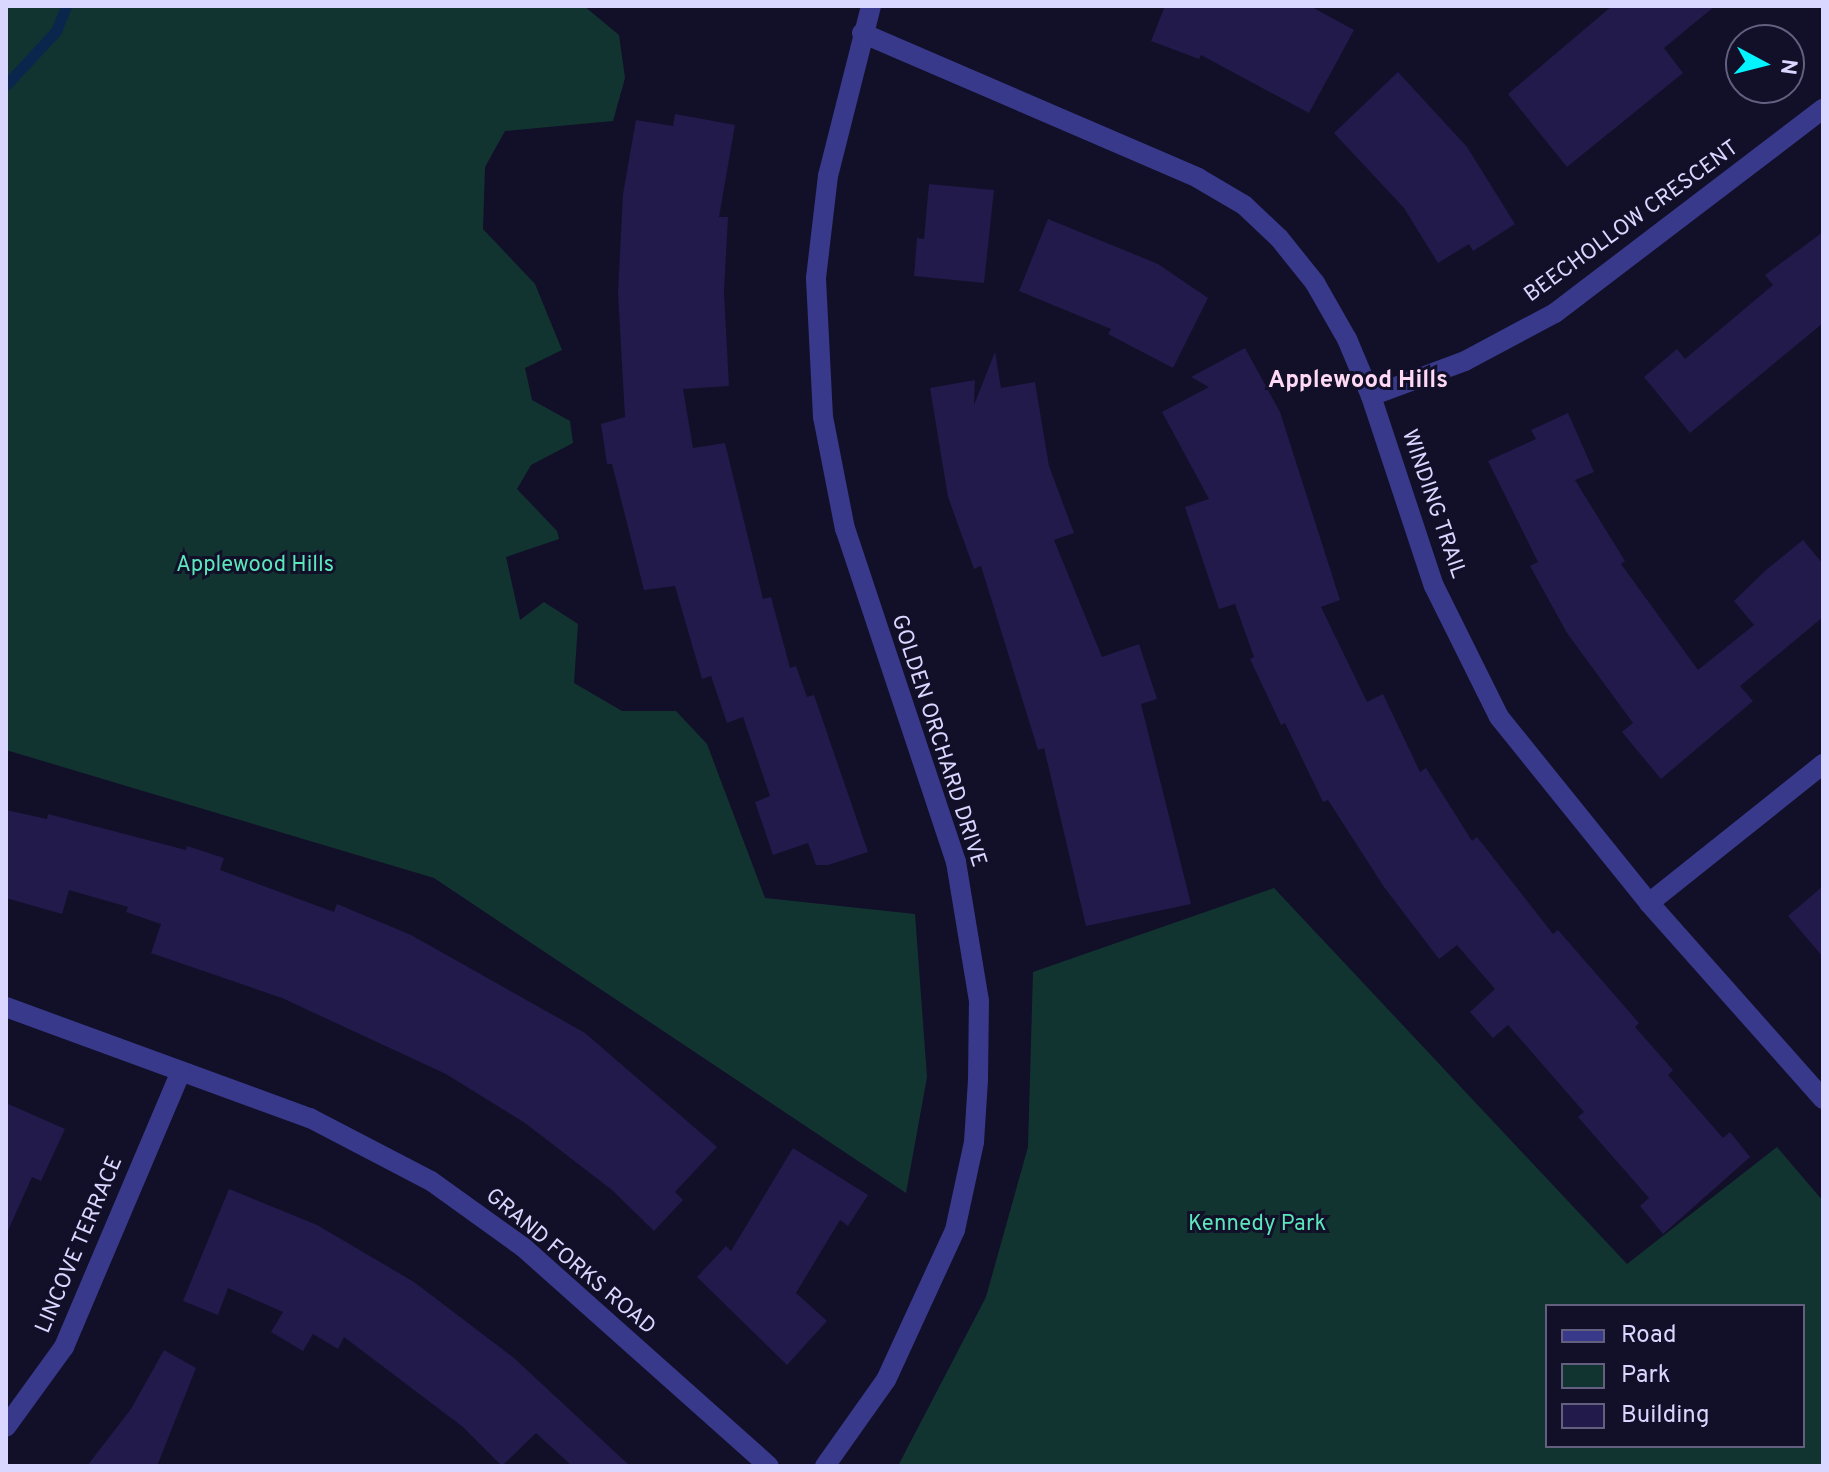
<!DOCTYPE html>
<style>
body{margin:0}
#map{position:relative;width:1829px;height:1472px;overflow:hidden;background:#120f29;font-family:Overpass,sans-serif}
div>[style]{position:absolute}
.green>*{inset:0;background:#123431}
.stream>*{height:11px;margin:-5.5px;padding:0 5.5px;transform-origin:5.5px;border-radius:5.5px;background:#0a264d}
.building>*{inset:0;background:#211a4b}
.minor>*{height:20px;margin:-10px;padding:0 10px;transform-origin:10px;border-radius:10px;background:#38398a}
span{translate:-50% -50%;white-space:nowrap;text-align:center;line-height:1.15;-webkit-text-stroke:6px #120f29;paint-order:stroke}
.street-label{font-size:22px;color:#d9d7ff}
.park-label{font-size:22px;color:#5ce6bc}
.neighbourhood-label{font-size:24px;color:#ffd9f3;font-weight:700}
.frame{position:absolute;inset:0;border:8px solid #d9d7ff;pointer-events:none}
.legend{position:absolute;left:1545px;top:1304px;width:260px;height:144px;box-sizing:border-box;background:#120f29;border:2px solid #625f7f;margin:0;padding:10px 14px;list-style:none;font-size:24px;color:#d9d7ff}
.legend li{display:flex;align-items:center;gap:16px;height:40px}
.legend b{width:40px;border:2px solid #625f7f}
.north{position:absolute;left:1725px;top:24px;width:80px;height:80px;box-sizing:border-box;background:#120f29;border:2px solid #625f7f;border-radius:50%;rotate:97deg;font-size:22px;font-weight:700;line-height:32px;text-align:center;color:#d9d7ff}
.north::after{content:'';display:block;margin:auto;width:28px;height:36px;background:#03f4ff;clip-path:polygon(50% 0,100% 100%,50% 72%,0 100%)}
</style>
<div id="map">
<div class="green">
<i style="clip-path:polygon(6px 6px,584px 6px,619px 35px,625px 78px,613px 121px,505px 131px,485px 167px,483px 229px,535px 284px,562px 350px,525px 368px,532px 400px,570px 421px,573px 443px,531px 465px,517px 489px,557px 531px,559px 539px,506px 557px,520px 620px,544px 602px,578px 624px,574px 683px,622px 711px,676px 711px,707px 744px,765px 898px,915px 914px,927px 1077px,906px 1193px,434px 878px,6px 750px)"></i>
<i style="clip-path:polygon(evenodd,1274px 888px,1627px 1264px,1777px 1147px,1823px 1201px,1823px 1466px,898px 1466px,986px 1297px,1028px 1147px,1033px 972px,1274px 888px,1547px 1306px,1803px 1306px,1803px 1446px,1547px 1446px,1547px 1306px)"></i>
</div>
<div class="stream">
<i style="left:6px;top:85px;width:74px;rotate:-47.2deg"></i>
<i style="left:56px;top:31px;width:27px;rotate:-68deg"></i>
</div>
<div class="building">
<i style="clip-path:polygon(1165px 6px,1310px 6px,1354px 30px,1309px 113px,1201px 55px,1199px 59px,1151px 41px)"></i>
<i style="clip-path:polygon(1612px 6px,1715px 6px,1664px 48px,1683px 73px,1567px 167px,1508px 94px)"></i>
<i style="clip-path:polygon(1398px 72px,1467px 147px,1515px 224px,1473px 251px,1469px 244px,1438px 263px,1404px 208px,1334px 133px)"></i>
<i style="clip-path:polygon(675px 114px,735px 125px,719px 217px,728px 217px,724px 292px,729px 386px,683px 389px,693px 448px,725px 443px,763px 599px,771px 597px,790px 668px,796px 666px,807px 697px,814px 695px,868px 852px,828px 865px,816px 865px,808px 843px,773px 855px,755px 802px,770px 796px,743px 717px,727px 723px,711px 676px,702px 679px,675px 586px,644px 590px,612px 464px,607px 464px,601px 424px,625px 417px,618px 293px,623px 194px,636px 120px,673px 126px)"></i>
<i style="clip-path:polygon(929px 184px,994px 190px,984px 283px,914px 276px,917px 238px,924px 239px)"></i>
<i style="clip-path:polygon(1048px 219px,1158px 264px,1208px 298px,1173px 368px,1108px 334px,1111px 329px,1019px 291px)"></i>
<i style="clip-path:polygon(1823px 232px,1823px 323px,1690px 433px,1644px 377px,1677px 349px,1685px 359px,1773px 285px,1765px 275px)"></i>
<i style="clip-path:polygon(1245px 348px,1280px 412px,1340px 600px,1321px 607px,1367px 702px,1383px 694px,1420px 772px,1426px 768px,1472px 841px,1477px 837px,1553px 934px,1558px 930px,1639px 1023px,1635px 1027px,1673px 1070px,1668px 1075px,1723px 1138px,1730px 1132px,1750px 1157px,1663px 1234px,1640px 1206px,1649px 1198px,1578px 1117px,1584px 1112px,1508px 1025px,1493px 1038px,1470px 1012px,1495px 989px,1457px 945px,1439px 959px,1384px 887px,1328px 800px,1323px 802px,1285px 723px,1281px 725px,1250px 659px,1254px 657px,1235px 604px,1219px 609px,1185px 507px,1209px 499px,1162px 412px,1209px 387px,1191px 377px)"></i>
<i style="clip-path:polygon(995px 352px,1001px 388px,1035px 382px,1049px 466px,1074px 533px,1054px 540px,1102px 657px,1139px 644px,1157px 699px,1141px 704px,1191px 904px,1086px 926px,1044px 748px,1038px 750px,981px 566px,974px 569px,948px 497px,930px 388px,975px 380px,974px 405px)"></i>
<i style="clip-path:polygon(1568px 413px,1594px 472px,1575px 480px,1625px 561px,1621px 564px,1698px 670px,1754px 625px,1734px 601px,1766px 570px,1803px 540px,1823px 564px,1823px 617px,1740px 686px,1753px 701px,1661px 779px,1622px 732px,1633px 723px,1567px 633px,1530px 566px,1538px 562px,1488px 461px,1536px 439px,1531px 430px)"></i>
<i style="clip-path:polygon(6px 810px,47px 819px,48px 814px,186px 850px,187px 846px,224px 858px,220px 870px,334px 912px,337px 904px,411px 935px,585px 1033px,717px 1147px,675px 1192px,683px 1200px,654px 1231px,612px 1190px,525px 1123px,446px 1074px,282px 998px,151px 953px,161px 924px,126px 912px,128px 907px,69px 890px,62px 914px,6px 898px)"></i>
<i style="clip-path:polygon(1823px 886px,1823px 957px,1788px 916px)"></i>
<i style="clip-path:polygon(6px 1103px,65px 1129px,41px 1181px,32px 1177px,6px 1235px)"></i>
<i style="clip-path:polygon(793px 1148px,868px 1195px,848px 1226px,840px 1220px,796px 1293px,827px 1321px,787px 1365px,697px 1277px,726px 1246px,731px 1251px)"></i>
<i style="clip-path:polygon(229px 1189px,317px 1225px,414px 1282px,514px 1358px,630px 1466px,572px 1466px,536px 1433px,502px 1466px,463px 1427px,344px 1337px,338px 1349px,313px 1334px,303px 1351px,271px 1332px,283px 1312px,228px 1288px,218px 1315px,183px 1301px)"></i>
<i style="clip-path:polygon(164px 1350px,196px 1368px,157px 1466px,87px 1466px,131px 1409px)"></i>
</div>
<div class="minor">
<i style="left:862px;top:33px;width:366px;rotate:23.3deg"></i>
<i style="left:1198px;top:178px;width:53px;rotate:30.4deg"></i>
<i style="left:1244px;top:205px;width:48px;rotate:43.3deg"></i>
<i style="left:1279px;top:238px;width:58px;rotate:51.3deg"></i>
<i style="left:1315px;top:283px;width:64px;rotate:60.3deg"></i>
<i style="left:1347px;top:339px;width:62px;rotate:67.2deg"></i>
<i style="left:1371px;top:396px;width:200px;rotate:71.7deg"></i>
<i style="left:1434px;top:586px;width:146px;rotate:63.6deg"></i>
<i style="left:1499px;top:717px;width:239px;rotate:51.1deg"></i>
<i style="left:1649px;top:903px;width:262px;rotate:48.4deg"></i>
<i style="left:1371px;top:396px;width:100px;rotate:-20.4deg"></i>
<i style="left:1465px;top:361px;width:102px;rotate:-28.1deg"></i>
<i style="left:1555px;top:313px;width:337px;rotate:-37.3deg"></i>
<i style="left:1649px;top:903px;width:223px;rotate:-38.6deg"></i>
<i style="left:6px;top:1007px;width:324px;rotate:20.1deg"></i>
<i style="left:310px;top:1118px;width:136px;rotate:27.5deg"></i>
<i style="left:431px;top:1181px;width:113px;rotate:35.7deg"></i>
<i style="left:523px;top:1247px;width:329px;rotate:41.7deg"></i>
<i style="left:6px;top:1427px;width:99px;rotate:-54.1deg"></i>
<i style="left:64px;top:1347px;width:299px;rotate:-67deg"></i>
<i style="left:825px;top:1466px;width:105px;rotate:-54.7deg"></i>
<i style="left:886px;top:1380px;width:165px;rotate:-65.3deg"></i>
<i style="left:955px;top:1230px;width:90px;rotate:-77.8deg"></i>
<i style="left:974px;top:1142px;width:62px;rotate:-86.3deg"></i>
<i style="left:978px;top:1080px;width:79px;rotate:-89.3deg"></i>
<i style="left:979px;top:1001px;width:141px;rotate:-99.4deg"></i>
<i style="left:956px;top:862px;width:351px;rotate:-108.4deg"></i>
<i style="left:845px;top:529px;width:114px;rotate:-101.1deg"></i>
<i style="left:823px;top:417px;width:139px;rotate:-92.9deg"></i>
<i style="left:816px;top:278px;width:103px;rotate:-83.3deg"></i>
<i style="left:828px;top:176px;width:175px;rotate:-75.8deg"></i>
</div>
<div class="street-label">
<span style="left:1632px;top:222px;rotate:-36deg">BEECHOLLOW CRESCENT</span>
<span style="left:1433px;top:504px;rotate:71deg">WINDING TRAIL</span>
<span style="left:938px;top:741px;rotate:72deg">GOLDEN ORCHARD DRIVE</span>
<span style="left:80px;top:1245px;rotate:-67deg">LINCOVE TERRACE</span>
<span style="left:570px;top:1262px;rotate:40deg">GRAND FORKS ROAD</span>
</div>
<div class="park-label">
<span style="left:255px;top:566px">Applewood Hills</span>
<span style="left:1257px;top:1225px">Kennedy Park</span>
</div>
<div class="neighbourhood-label">
<span style="left:1358px;top:382px">Applewood Hills</span>
</div>
<div class="frame"></div>
<ul class="legend">
<li><b style="height:10px;background:#38398a"></b>Road</li>
<li><b style="height:22px;background:#123431"></b>Park</li>
<li><b style="height:22px;background:#211a4b"></b>Building</li>
</ul>
<div class="north">N</div>
</div>
